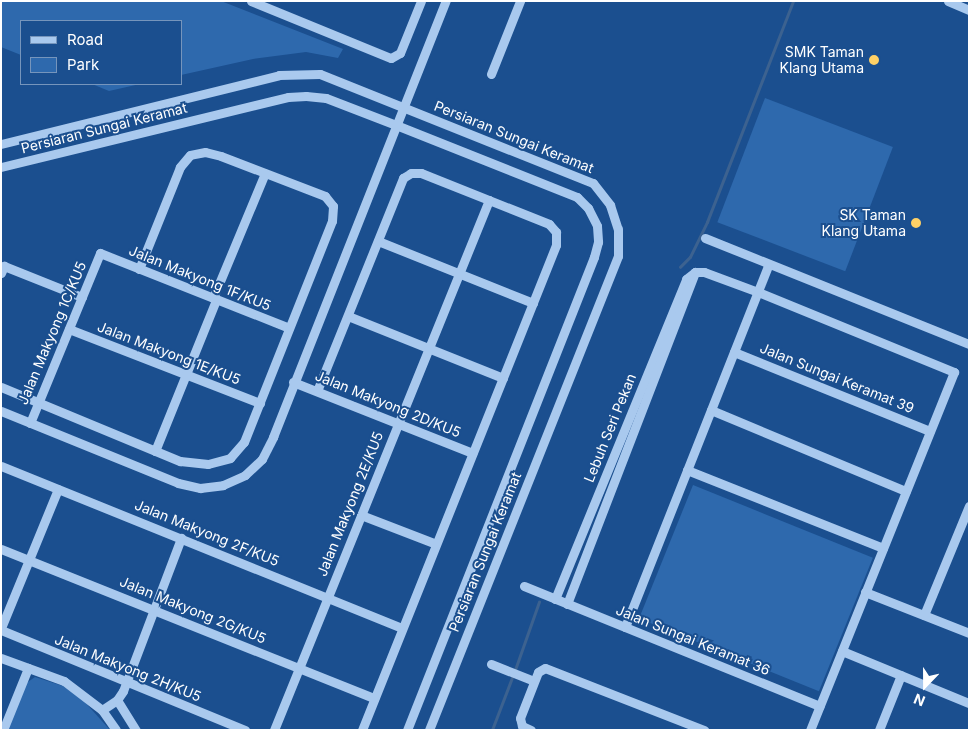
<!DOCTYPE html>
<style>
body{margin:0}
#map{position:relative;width:970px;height:731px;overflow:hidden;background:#1b4f8f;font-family:Inter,sans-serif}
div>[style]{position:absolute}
.green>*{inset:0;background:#2e69ad;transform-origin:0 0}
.stream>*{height:2.5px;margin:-1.25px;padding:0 1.25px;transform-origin:1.25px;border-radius:1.25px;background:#3c6290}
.minor>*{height:9px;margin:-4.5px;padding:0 4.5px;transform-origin:4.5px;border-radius:4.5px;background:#a9c9ee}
.dots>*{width:14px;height:14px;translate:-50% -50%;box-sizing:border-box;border:2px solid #1b4f8f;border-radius:50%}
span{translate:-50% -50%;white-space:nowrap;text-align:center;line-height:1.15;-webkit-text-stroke:4px #1b4f8f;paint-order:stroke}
.poi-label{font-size:14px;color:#fff}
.right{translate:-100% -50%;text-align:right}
.street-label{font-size:14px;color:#fff}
.frame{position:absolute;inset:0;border:2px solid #fff;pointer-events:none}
.legend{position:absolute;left:20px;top:20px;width:162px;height:65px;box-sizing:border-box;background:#1b4f8f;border:1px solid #7695bc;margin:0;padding:6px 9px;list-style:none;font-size:15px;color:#fff}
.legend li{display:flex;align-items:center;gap:10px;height:25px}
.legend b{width:25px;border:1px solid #7695bc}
.north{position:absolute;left:900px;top:661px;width:50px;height:50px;-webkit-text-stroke:4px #1b4f8f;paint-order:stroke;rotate:202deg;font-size:14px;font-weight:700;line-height:20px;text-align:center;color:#fff}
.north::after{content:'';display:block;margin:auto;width:18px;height:22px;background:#fff;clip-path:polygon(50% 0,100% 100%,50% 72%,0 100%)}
</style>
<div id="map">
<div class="green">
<i style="clip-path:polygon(1px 1px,221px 1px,343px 49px,338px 58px,306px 52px,253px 59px,181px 75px,181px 21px,21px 21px,21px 55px,1px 47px)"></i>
<i style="clip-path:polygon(92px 84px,140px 84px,109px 91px)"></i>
<i style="left:765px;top:98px;width:137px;height:133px;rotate:21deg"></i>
<i style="left:693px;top:485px;width:194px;height:144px;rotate:22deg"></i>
<i style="clip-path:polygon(35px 677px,63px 686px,83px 700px,110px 730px,7px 730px,25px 684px)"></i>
</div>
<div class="stream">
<i style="left:680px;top:267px;width:14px;rotate:-45deg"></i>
<i style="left:690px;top:257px;width:39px;rotate:-64deg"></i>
<i style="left:707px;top:222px;width:237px;rotate:-68.7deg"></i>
<i style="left:515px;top:670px;width:72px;rotate:-70.6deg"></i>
<i style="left:492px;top:730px;width:59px;rotate:-69.1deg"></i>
</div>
<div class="minor">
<i style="left:251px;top:1px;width:151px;rotate:22.2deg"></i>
<i style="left:391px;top:58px;width:10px;rotate:-29deg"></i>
<i style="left:400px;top:53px;width:56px;rotate:-68deg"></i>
<i style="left:948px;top:1px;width:23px;rotate:23deg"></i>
<i style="left:491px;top:74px;width:79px;rotate:-68.3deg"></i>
<i style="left:1px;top:144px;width:286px;rotate:-13.9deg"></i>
<i style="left:279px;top:75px;width:41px;rotate:-1.4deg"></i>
<i style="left:320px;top:74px;width:294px;rotate:21.8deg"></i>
<i style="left:593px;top:183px;width:28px;rotate:52deg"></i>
<i style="left:610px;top:205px;width:25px;rotate:72deg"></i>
<i style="left:618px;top:229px;width:27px;rotate:90deg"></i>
<i style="left:618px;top:256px;width:510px;rotate:111.74deg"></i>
<i style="left:1px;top:167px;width:295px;rotate:-13.7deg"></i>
<i style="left:288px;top:97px;width:18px;rotate:-3deg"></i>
<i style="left:306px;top:96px;width:20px;rotate:6deg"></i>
<i style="left:326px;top:98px;width:75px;rotate:21.1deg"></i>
<i style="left:396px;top:125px;width:195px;rotate:21.7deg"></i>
<i style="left:577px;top:197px;width:16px;rotate:45deg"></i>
<i style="left:588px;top:208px;width:20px;rotate:63deg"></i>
<i style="left:597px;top:226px;width:16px;rotate:86deg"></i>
<i style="left:598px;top:242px;width:16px;rotate:105deg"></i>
<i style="left:594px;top:257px;width:509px;rotate:111.57deg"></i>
<i style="left:705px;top:238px;width:284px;rotate:21.9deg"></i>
<i style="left:378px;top:241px;width:167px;rotate:21.8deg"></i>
<i style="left:695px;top:272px;width:9px"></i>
<i style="left:704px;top:272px;width:58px;rotate:20.3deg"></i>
<i style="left:758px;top:292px;width:212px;rotate:22.2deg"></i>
<i style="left:954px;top:372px;width:386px;rotate:111.9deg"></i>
<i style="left:1px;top:273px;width:8px;rotate:-67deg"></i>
<i style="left:4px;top:266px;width:84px;rotate:21.7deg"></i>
<i style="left:213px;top:298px;width:135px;rotate:-67.4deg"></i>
<i style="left:348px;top:316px;width:167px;rotate:21.8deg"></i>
<i style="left:69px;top:329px;width:205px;rotate:21.2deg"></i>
<i style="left:734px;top:352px;width:211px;rotate:22deg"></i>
<i style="left:293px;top:382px;width:193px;rotate:21.6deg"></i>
<i style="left:1px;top:387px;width:194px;rotate:22.5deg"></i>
<i style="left:180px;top:461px;width:28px;rotate:6deg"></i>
<i style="left:208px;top:464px;width:23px;rotate:-15deg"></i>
<i style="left:230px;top:458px;width:21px;rotate:-49deg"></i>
<i style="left:244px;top:442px;width:238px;rotate:-68.3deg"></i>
<i style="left:332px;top:221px;width:15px;rotate:-86deg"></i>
<i style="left:333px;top:206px;width:13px;rotate:-129deg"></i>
<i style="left:325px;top:196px;width:111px;rotate:-159deg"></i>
<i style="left:221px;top:156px;width:16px;rotate:-166deg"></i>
<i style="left:205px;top:152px;width:15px;rotate:169deg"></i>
<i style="left:190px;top:155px;width:16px;rotate:130deg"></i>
<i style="left:180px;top:167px;width:110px;rotate:111.9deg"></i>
<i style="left:317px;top:391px;width:230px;rotate:-68deg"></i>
<i style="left:403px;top:178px;width:9px;rotate:-32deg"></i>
<i style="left:411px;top:173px;width:10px"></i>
<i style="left:421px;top:173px;width:138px;rotate:21.7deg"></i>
<i style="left:549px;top:224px;width:11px;rotate:49deg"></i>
<i style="left:556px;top:232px;width:13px;rotate:90deg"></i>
<i style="left:556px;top:245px;width:522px;rotate:111.8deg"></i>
<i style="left:711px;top:410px;width:211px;rotate:22.6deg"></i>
<i style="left:1px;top:411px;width:191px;rotate:22.1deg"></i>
<i style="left:178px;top:483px;width:23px;rotate:13deg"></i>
<i style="left:200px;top:488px;width:23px;rotate:-7deg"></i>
<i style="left:223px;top:485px;width:24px;rotate:-24deg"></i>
<i style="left:245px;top:475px;width:23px;rotate:-43deg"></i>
<i style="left:262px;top:459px;width:25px;rotate:-63deg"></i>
<i style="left:273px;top:437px;width:469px;rotate:-68.4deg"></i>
<i style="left:30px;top:423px;width:184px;rotate:-67.6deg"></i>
<i style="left:100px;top:253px;width:203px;rotate:21.6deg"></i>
<i style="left:155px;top:451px;width:163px;rotate:-68deg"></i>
<i style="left:1px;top:466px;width:432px;rotate:22deg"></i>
<i style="left:687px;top:470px;width:211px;rotate:21.7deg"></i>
<i style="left:361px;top:515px;width:80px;rotate:21.1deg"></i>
<i style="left:1px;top:549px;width:402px;rotate:21.8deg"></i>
<i style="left:524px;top:586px;width:319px;rotate:22.1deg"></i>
<i style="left:865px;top:592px;width:112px;rotate:21.5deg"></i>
<i style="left:555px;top:599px;width:346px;rotate:-67.7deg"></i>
<i style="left:686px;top:279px;width:11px;rotate:-38deg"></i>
<i style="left:567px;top:604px;width:356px;rotate:-68.9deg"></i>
<i style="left:924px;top:615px;width:118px;rotate:-67.6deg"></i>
<i style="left:625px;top:627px;width:388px;rotate:-68.4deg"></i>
<i style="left:1px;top:628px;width:150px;rotate:-67.7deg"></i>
<i style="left:1px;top:630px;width:264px;rotate:22.3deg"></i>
<i style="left:842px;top:651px;width:137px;rotate:22.3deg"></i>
<i style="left:1px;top:658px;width:67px;rotate:20.1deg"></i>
<i style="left:64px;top:681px;width:48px;rotate:37.3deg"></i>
<i style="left:102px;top:710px;width:24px;rotate:55deg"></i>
<i style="left:491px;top:664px;width:46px;rotate:21.6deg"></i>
<i style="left:117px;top:700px;width:36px;rotate:58deg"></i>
<i style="left:102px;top:710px;width:18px;rotate:-34deg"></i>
<i style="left:117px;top:700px;width:11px;rotate:-56deg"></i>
<i style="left:123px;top:691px;width:164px;rotate:-69.2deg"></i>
<i style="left:3px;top:730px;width:67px;rotate:-68deg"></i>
<i style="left:274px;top:730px;width:572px;rotate:-67.92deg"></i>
<i style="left:531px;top:730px;width:10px;rotate:-156deg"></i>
<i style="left:522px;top:726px;width:8px;rotate:-104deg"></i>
<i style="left:520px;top:718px;width:49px;rotate:-68.6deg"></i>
<i style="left:538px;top:672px;width:8px;rotate:-30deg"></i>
<i style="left:545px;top:668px;width:171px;rotate:21.3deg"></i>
<i style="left:879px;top:730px;width:59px;rotate:-68.2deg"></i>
</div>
<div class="dots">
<i style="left:874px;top:60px;background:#ffd166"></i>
<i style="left:916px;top:223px;background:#ffd166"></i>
</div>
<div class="poi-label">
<span class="right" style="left:864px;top:60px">SMK Taman<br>Klang Utama</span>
<span class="right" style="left:906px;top:223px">SK Taman<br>Klang Utama</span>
</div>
<div class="street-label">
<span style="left:104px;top:128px;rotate:-14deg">Persiaran Sungai Keramat</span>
<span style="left:514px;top:137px;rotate:22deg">Persiaran Sungai Keramat</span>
<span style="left:200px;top:278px;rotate:22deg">Jalan Makyong 1F/KU5</span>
<span style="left:52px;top:333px;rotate:-67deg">Jalan Makyong 1C/KU5</span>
<span style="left:169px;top:353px;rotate:21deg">Jalan Makyong 1E/KU5</span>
<span style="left:837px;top:378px;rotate:22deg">Jalan Sungai Keramat 39</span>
<span style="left:388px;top:404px;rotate:22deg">Jalan Makyong 2D/KU5</span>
<span style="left:610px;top:428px;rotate:-68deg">Lebuh Seri Pekan</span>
<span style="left:350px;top:504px;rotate:-68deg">Jalan Makyong 2E/KU5</span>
<span style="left:207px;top:533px;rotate:22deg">Jalan Makyong 2F/KU5</span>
<span style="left:485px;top:552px;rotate:-68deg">Persiaran Sungai Keramat</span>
<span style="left:193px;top:610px;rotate:22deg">Jalan Makyong 2G/KU5</span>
<span style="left:693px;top:640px;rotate:22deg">Jalan Sungai Keramat 36</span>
<span style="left:128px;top:668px;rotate:22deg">Jalan Makyong 2H/KU5</span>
</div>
<div class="frame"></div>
<ul class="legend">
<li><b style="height:6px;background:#a9c9ee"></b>Road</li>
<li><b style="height:14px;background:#2e69ad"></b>Park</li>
</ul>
<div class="north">N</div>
</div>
